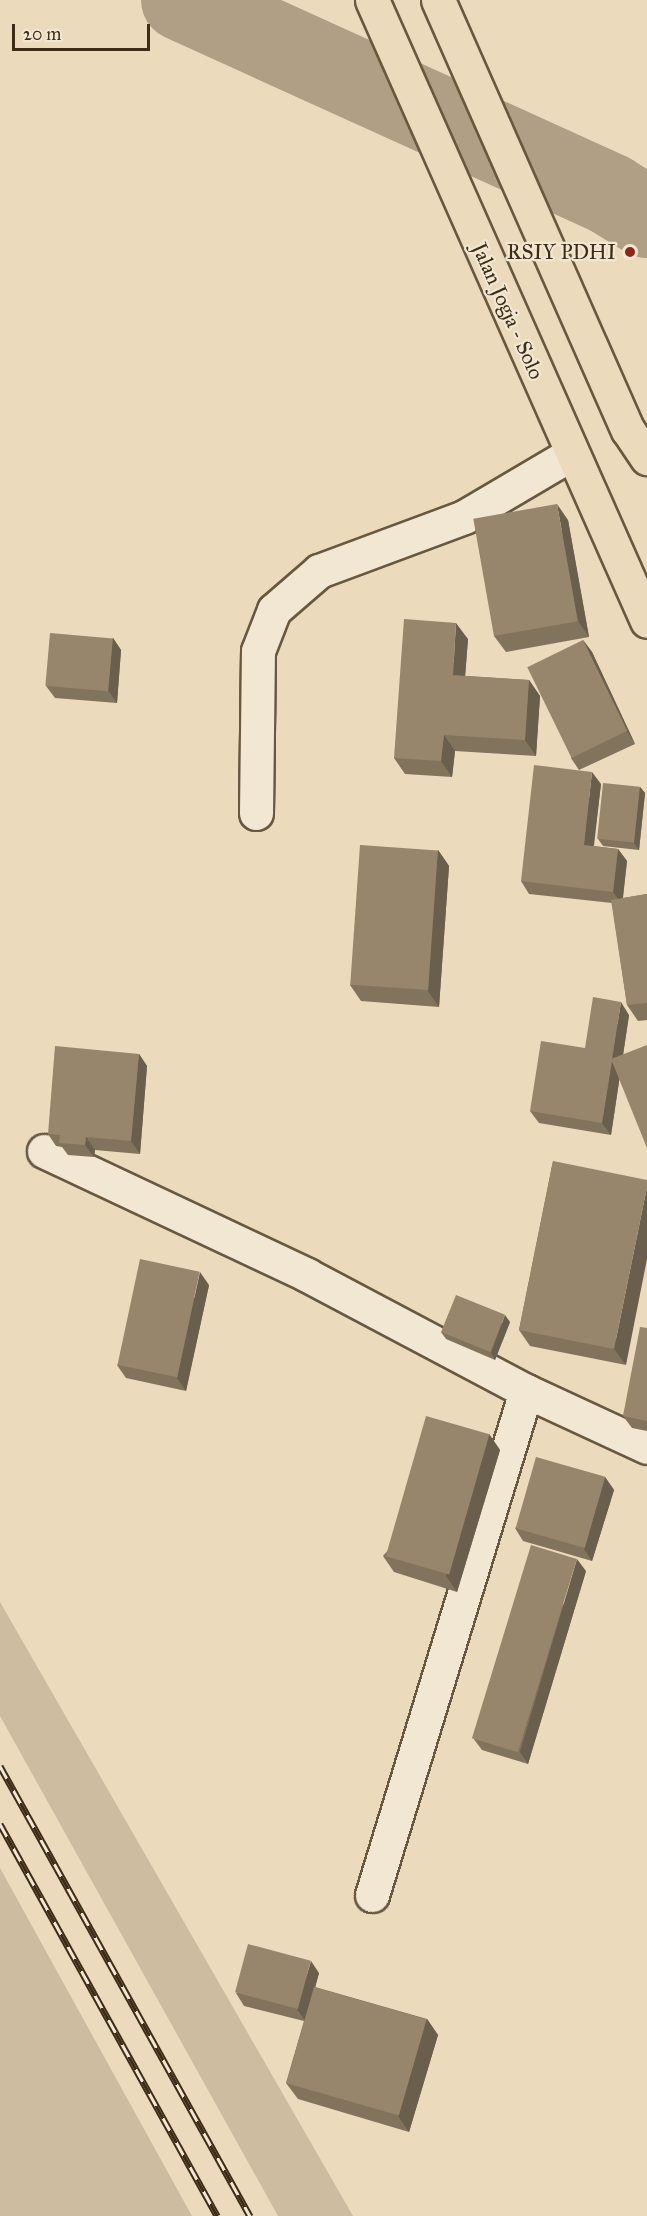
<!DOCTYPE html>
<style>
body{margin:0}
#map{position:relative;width:647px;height:2216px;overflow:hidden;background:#ebdabc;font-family:"IM FELL Great Primer",serif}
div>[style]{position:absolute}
.green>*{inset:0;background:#cdbca0}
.river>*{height:82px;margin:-41px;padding:0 41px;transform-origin:41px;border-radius:41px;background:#b09f84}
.roads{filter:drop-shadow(2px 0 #685840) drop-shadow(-2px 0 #685840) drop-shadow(0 2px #685840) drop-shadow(0 -2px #685840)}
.minor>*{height:33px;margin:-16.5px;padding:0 16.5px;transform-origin:16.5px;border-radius:16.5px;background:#f2e7d3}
.highway>*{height:33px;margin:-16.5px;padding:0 16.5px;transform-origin:16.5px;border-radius:16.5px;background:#ebdabc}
.rail>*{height:7px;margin-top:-3.5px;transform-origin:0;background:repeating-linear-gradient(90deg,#f2e7d3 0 14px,#3d2c16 0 28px);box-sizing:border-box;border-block:2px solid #3d2c16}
.wall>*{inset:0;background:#82735d}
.shaded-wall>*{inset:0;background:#6a5e4c}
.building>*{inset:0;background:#97866c;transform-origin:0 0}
.dots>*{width:16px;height:16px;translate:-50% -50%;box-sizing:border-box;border:3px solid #f2e7d3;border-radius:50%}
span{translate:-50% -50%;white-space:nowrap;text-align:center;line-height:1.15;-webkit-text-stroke:4.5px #f2e7d3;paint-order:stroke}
.poi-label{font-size:21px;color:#3d2c16}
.right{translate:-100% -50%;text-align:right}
.street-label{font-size:21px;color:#3d2c16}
.scale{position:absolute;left:12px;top:24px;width:138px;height:27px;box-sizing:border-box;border:3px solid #3d2c16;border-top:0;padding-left:8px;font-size:18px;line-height:21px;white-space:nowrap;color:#3d2c16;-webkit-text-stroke:4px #f2e7d3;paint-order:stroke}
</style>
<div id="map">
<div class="green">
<i style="clip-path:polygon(0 1602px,353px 2216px,278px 2216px,0 1716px)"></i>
<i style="clip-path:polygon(0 1868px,192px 2216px,0 2216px)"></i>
</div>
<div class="river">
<i style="left:182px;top:0;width:471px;rotate:24.4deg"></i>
<i style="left:611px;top:195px;width:42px;rotate:31.4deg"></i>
</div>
<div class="roads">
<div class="minor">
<i style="left:256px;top:813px;width:162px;rotate:-89.3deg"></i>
<i style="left:258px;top:651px;width:44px;rotate:-68.7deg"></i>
<i style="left:274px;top:610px;width:60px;rotate:-40.9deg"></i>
<i style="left:319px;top:571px;width:155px;rotate:-20.4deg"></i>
<i style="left:464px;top:517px;width:124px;rotate:-30.5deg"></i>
<i style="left:44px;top:1151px;width:291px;rotate:25.2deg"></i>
<i style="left:307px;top:1275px;width:248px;rotate:27.9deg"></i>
<i style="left:526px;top:1391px;width:133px;rotate:24.8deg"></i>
<i style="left:372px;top:1895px;width:527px;rotate:-73.01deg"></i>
</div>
<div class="highway">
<i style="left:372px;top:0;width:679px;rotate:66.11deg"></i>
<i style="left:438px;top:0;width:470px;rotate:66.2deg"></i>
<i style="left:628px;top:430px;width:34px;rotate:56deg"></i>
</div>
</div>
<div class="rail">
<i style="left:0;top:1766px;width:515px;rotate:60.95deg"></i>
<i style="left:0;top:1824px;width:448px;rotate:61deg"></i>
</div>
<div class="wall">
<i style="clip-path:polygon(568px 520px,589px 637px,506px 652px,494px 636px)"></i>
<i style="clip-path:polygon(113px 638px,121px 650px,117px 703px,55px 698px,46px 686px)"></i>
<i style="clip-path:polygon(468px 639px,465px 676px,529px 680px,540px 696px,536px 756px,455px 751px,452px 777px,405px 774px,394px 758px)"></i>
<i style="clip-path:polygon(583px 640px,592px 652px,635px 744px,579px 770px,571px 758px)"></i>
<i style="clip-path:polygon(601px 784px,594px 846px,618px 849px,627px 861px,623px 898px,647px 894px,647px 1020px,638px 1021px,627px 1005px,612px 903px,529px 894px,521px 881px)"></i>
<i style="clip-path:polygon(640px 787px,645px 793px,639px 850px,603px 846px,598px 839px)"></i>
<i style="clip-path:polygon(438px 850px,449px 866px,439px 1007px,361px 1001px,350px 985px)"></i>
<i style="clip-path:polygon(629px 1015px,611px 1135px,539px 1123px,530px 1111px,585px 1048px)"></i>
<i style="clip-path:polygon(139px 1054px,147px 1066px,140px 1154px,95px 1150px,94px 1157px,68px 1155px,62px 1147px,56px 1146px,48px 1134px)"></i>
<i style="clip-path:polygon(553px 1161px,626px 1365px,530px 1346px,519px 1330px)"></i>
<i style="clip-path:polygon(209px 1285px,186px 1391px,126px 1378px,117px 1365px)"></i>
<i style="clip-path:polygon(510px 1322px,495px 1360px,446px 1339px,441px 1332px)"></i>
<i style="clip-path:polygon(647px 1328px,647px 1431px,632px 1428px,623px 1416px)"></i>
<i style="clip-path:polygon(489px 1434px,500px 1450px,457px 1592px,394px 1572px,383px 1556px)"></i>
<i style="clip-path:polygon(605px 1477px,614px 1490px,592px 1561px,523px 1541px,515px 1528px)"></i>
<i style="clip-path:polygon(586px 1571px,528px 1764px,482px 1750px,473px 1738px)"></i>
<i style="clip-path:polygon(319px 1973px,315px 1987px,427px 2019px,438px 2035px,409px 2132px,298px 2099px,286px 2083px,304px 2021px,244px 2006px,236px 1993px)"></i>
</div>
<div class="shaded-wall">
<i style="clip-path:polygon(557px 504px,568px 520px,589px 637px,578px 621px)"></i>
<i style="clip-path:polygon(456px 623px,468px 639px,464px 691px,453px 675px)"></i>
<i style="clip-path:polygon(113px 638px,121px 650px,117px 703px,108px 690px)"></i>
<i style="clip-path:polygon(583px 640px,592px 652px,635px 744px,627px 731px)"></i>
<i style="clip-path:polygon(529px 680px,540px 696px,536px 756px,525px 740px)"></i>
<i style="clip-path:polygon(444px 735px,455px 751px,452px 777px,441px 761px)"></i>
<i style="clip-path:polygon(592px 772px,601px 784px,592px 857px,584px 845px)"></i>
<i style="clip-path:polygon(640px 787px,645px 793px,639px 850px,634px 843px)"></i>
<i style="clip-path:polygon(618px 849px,627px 861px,622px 904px,613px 892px)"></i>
<i style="clip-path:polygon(438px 850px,449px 866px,439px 1007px,428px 991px)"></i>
<i style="clip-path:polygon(621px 1002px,629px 1015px,611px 1135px,602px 1123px)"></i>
<i style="clip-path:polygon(139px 1054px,147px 1066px,140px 1154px,131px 1141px)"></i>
<i style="clip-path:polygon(86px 1137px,95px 1150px,94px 1157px,85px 1145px)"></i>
<i style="clip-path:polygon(647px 1187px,647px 1259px,626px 1365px,614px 1349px)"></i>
<i style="clip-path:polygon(200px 1272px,209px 1285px,186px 1391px,177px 1378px)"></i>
<i style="clip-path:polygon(505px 1315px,510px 1322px,495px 1360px,491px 1353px)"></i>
<i style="clip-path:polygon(489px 1434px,500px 1450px,457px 1592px,446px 1576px)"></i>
<i style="clip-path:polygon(605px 1477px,614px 1490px,592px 1561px,584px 1549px)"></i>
<i style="clip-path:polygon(577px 1559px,586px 1571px,528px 1764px,520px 1752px)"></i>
<i style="clip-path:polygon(311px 1961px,319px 1973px,306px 2022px,297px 2009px)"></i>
<i style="clip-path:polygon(427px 2019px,438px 2035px,409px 2132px,398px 2116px)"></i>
</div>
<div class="building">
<i style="left:557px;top:504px;width:119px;height:85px;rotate:80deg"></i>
<i style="clip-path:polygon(404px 619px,456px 623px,453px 675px,529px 680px,525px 740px,444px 735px,441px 761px,394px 758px)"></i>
<i style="left:50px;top:633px;width:63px;height:53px;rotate:5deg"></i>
<i style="left:583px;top:640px;width:101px;height:62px;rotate:64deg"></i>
<i style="clip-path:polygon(534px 765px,592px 772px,584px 845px,618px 849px,613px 892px,521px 881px)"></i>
<i style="left:603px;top:783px;width:37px;height:56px;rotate:6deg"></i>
<i style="left:360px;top:845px;width:78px;height:140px;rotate:4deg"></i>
<i style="clip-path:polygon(647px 894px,647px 1003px,627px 1005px,611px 900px)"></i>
<i style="clip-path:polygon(593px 997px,621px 1002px,612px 1059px,611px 1059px,612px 1061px,602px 1123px,530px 1111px,541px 1041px,585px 1048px)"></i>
<i style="clip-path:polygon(647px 1045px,647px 1148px,611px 1059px)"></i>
<i style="clip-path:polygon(55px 1046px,139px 1054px,131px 1141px,86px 1137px,85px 1145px,59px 1143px,60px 1135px,48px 1134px)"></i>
<i style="clip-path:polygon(553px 1161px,647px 1180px,647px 1187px,614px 1349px,519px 1330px)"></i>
<i style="left:140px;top:1259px;width:61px;height:108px;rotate:12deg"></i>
<i style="left:456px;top:1295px;width:53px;height:40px;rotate:22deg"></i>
<i style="clip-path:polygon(640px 1327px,647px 1328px,647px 1421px,623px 1416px)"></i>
<i style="left:426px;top:1416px;width:66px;height:146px;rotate:16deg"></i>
<i style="left:536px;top:1457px;width:72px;height:74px;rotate:16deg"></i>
<i style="left:531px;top:1545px;width:48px;height:202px;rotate:17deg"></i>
<i style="left:248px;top:1944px;width:65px;height:50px;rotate:15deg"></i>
<i style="left:314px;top:1987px;width:117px;height:100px;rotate:16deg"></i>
</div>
<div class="dots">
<i style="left:630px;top:252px;background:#8f2418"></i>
</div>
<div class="poi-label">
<span class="right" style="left:616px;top:252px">RSIY PDHI</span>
</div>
<div class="street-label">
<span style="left:508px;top:311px;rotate:66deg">Jalan Jogja - Solo</span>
</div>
<div class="scale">20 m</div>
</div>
